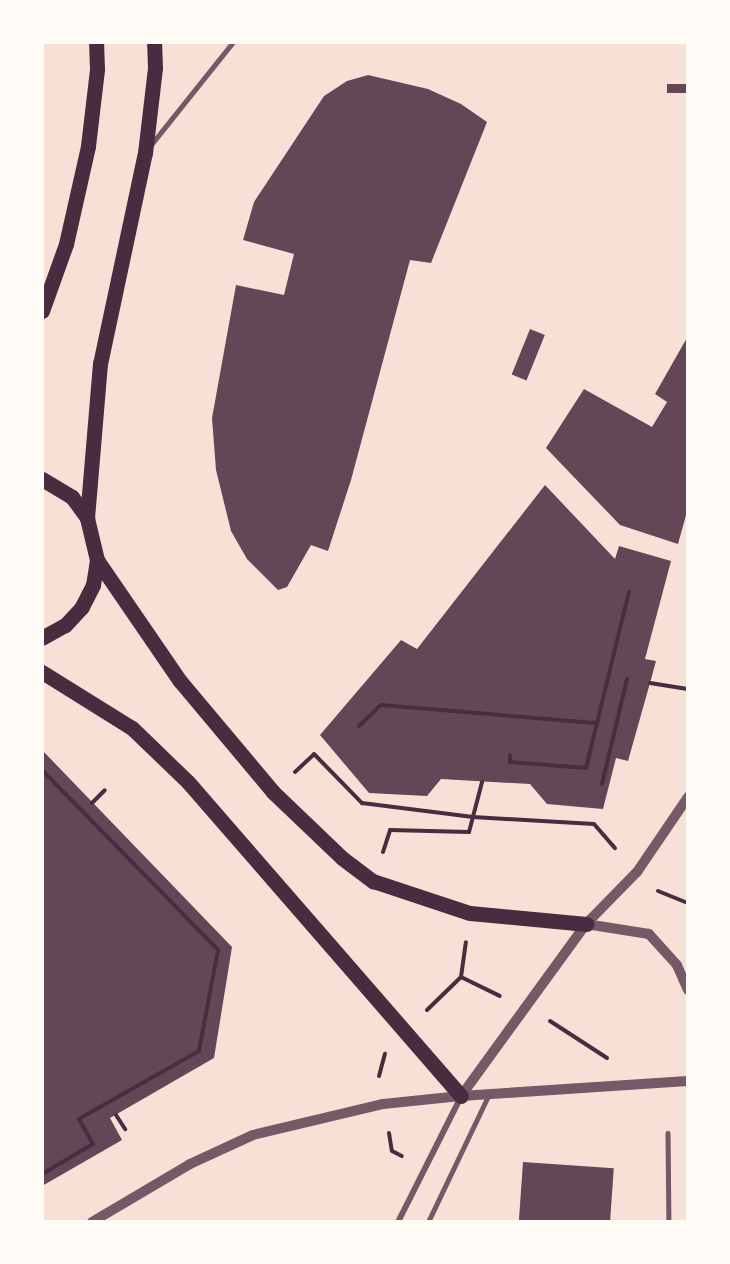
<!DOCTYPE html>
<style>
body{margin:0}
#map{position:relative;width:730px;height:1264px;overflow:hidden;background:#f7e1d7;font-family:"Titillium Web",sans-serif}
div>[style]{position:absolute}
.building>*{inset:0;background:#644757;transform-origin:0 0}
.path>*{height:4px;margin:-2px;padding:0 2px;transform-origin:2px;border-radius:2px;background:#4a2c40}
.service>*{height:4.5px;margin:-2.25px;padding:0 2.25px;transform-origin:2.25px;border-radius:2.25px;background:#755966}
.minor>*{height:6px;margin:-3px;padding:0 3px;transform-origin:3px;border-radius:3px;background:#755966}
.tertiary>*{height:10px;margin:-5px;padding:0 5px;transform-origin:5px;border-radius:5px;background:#755966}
.primary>*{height:15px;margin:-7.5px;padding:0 7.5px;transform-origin:7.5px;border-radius:7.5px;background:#4a2c40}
span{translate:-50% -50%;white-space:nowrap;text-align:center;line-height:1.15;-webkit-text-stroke:6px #fffaf5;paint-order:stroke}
.frame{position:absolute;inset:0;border:44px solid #fffaf5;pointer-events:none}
</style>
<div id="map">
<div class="building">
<i style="clip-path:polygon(368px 75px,428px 89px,461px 104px,487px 122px,431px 263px,410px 260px,351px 480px,328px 551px,311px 545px,287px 587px,278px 590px,247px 559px,231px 531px,216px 470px,212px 418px,236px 285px,284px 295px,294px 254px,243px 240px,254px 202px,324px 96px,347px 81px)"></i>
<i style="left:667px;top:84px;width:21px;height:9px"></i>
<i style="left:530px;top:329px;width:16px;height:49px;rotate:22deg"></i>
<i style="clip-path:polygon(688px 336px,688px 508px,678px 544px,620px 525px,546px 448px,584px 389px,652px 427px,667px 402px,655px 394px)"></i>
<i style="clip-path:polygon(545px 485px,615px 559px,619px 546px,671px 561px,645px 659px,656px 661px,650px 683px,628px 761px,616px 758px,603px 809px,547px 804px,530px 784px,441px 779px,427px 796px,369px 793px,320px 735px,401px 640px,417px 649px)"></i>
<i style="clip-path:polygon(42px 750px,232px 947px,214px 1058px,110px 1118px,122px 1140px,42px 1186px)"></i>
<i style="left:523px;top:1162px;width:91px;height:60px;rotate:4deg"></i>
</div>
<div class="path">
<i style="left:650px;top:683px;width:38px;rotate:9deg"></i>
<i style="left:359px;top:726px;width:30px;rotate:-44deg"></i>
<i style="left:381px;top:705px;width:217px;rotate:4.8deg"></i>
<i style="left:510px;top:755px;width:7px;rotate:90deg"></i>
<i style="left:510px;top:762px;width:76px;rotate:4.5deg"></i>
<i style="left:586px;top:768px;width:181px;rotate:-76.3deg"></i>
<i style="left:42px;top:770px;width:252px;rotate:45.6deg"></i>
<i style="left:218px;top:950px;width:103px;rotate:100.7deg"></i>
<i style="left:199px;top:1051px;width:138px;rotate:150.5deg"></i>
<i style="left:79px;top:1119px;width:29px;rotate:61deg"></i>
<i style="left:93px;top:1144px;width:59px;rotate:149.5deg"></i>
<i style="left:295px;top:772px;width:26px;rotate:-43deg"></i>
<i style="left:314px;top:754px;width:69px;rotate:45.6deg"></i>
<i style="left:362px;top:803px;width:112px;rotate:7.2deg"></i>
<i style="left:473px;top:817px;width:121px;rotate:3.3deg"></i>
<i style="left:594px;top:824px;width:32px;rotate:49deg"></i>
<i style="left:602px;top:784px;width:108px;rotate:-76.6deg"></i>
<i style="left:92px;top:803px;width:18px;rotate:-45deg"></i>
<i style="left:383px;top:852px;width:23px;rotate:-72deg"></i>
<i style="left:390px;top:830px;width:79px;rotate:1.5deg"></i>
<i style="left:469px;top:832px;width:52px;rotate:-75.4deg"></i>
<i style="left:658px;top:891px;width:32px;rotate:22deg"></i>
<i style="left:461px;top:977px;width:43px;rotate:26deg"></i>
<i style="left:427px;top:1010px;width:47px;rotate:-44.1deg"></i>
<i style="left:461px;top:977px;width:35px;rotate:-82deg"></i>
<i style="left:550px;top:1021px;width:68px;rotate:33deg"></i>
<i style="left:379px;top:1076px;width:23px;rotate:-75deg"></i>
<i style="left:116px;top:1115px;width:17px;rotate:57deg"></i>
<i style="left:389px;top:1133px;width:18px;rotate:81deg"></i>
<i style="left:392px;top:1151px;width:11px;rotate:27deg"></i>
</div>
<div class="service">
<i style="left:463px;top:42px;width:8px"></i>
<i style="left:150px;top:146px;width:133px;rotate:-51.4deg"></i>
<i style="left:668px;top:1133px;width:89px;rotate:89.4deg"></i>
<i style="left:428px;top:1222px;width:142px;rotate:-64.5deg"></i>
</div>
<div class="minor">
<i style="left:398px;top:1222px;width:140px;rotate:-63.3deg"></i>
</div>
<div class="tertiary">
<i style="left:586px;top:924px;width:73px;rotate:-45.6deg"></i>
<i style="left:637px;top:872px;width:91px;rotate:-55.8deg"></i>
<i style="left:688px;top:990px;width:27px;rotate:-114deg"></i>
<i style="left:677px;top:965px;width:42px;rotate:-132.1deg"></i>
<i style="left:649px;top:934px;width:64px;rotate:-171deg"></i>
<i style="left:586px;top:924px;width:213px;rotate:126deg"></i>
<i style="left:461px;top:1096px;width:227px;rotate:-3.8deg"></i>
<i style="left:92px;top:1222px;width:114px;rotate:-30.6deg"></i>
<i style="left:190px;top:1164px;width:69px;rotate:-24.7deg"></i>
<i style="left:253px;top:1135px;width:134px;rotate:-13.4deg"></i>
<i style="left:383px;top:1104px;width:78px;rotate:-5.9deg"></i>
</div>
<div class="primary">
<i style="left:42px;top:311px;width:71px;rotate:-70.3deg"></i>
<i style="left:66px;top:244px;width:100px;rotate:-77.3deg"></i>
<i style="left:88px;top:146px;width:78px;rotate:-83.3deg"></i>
<i style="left:97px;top:69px;width:27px;rotate:-92deg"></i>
<i style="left:42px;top:479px;width:35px;rotate:31deg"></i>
<i style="left:72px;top:497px;width:26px;rotate:54deg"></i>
<i style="left:87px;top:518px;width:43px;rotate:76.6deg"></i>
<i style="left:97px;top:560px;width:25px;rotate:99deg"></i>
<i style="left:93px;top:585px;width:25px;rotate:117deg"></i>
<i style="left:82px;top:607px;width:25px;rotate:133deg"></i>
<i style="left:65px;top:625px;width:26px;rotate:151deg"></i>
<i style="left:87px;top:518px;width:155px;rotate:-85.2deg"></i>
<i style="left:100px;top:364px;width:216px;rotate:-78deg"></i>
<i style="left:145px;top:153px;width:86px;rotate:-83.3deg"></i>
<i style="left:155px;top:68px;width:26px;rotate:-92deg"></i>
<i style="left:97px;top:560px;width:147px;rotate:55.6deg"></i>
<i style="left:180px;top:681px;width:145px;rotate:50deg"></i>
<i style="left:273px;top:792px;width:95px;rotate:43.7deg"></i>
<i style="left:342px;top:858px;width:39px;rotate:37deg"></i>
<i style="left:373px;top:881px;width:102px;rotate:18.3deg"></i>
<i style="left:470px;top:913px;width:117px;rotate:5.4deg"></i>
<i style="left:42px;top:672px;width:106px;rotate:31.9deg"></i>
<i style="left:132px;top:728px;width:78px;rotate:44deg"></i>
<i style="left:188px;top:782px;width:416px;rotate:49deg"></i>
</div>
<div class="frame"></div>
</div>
